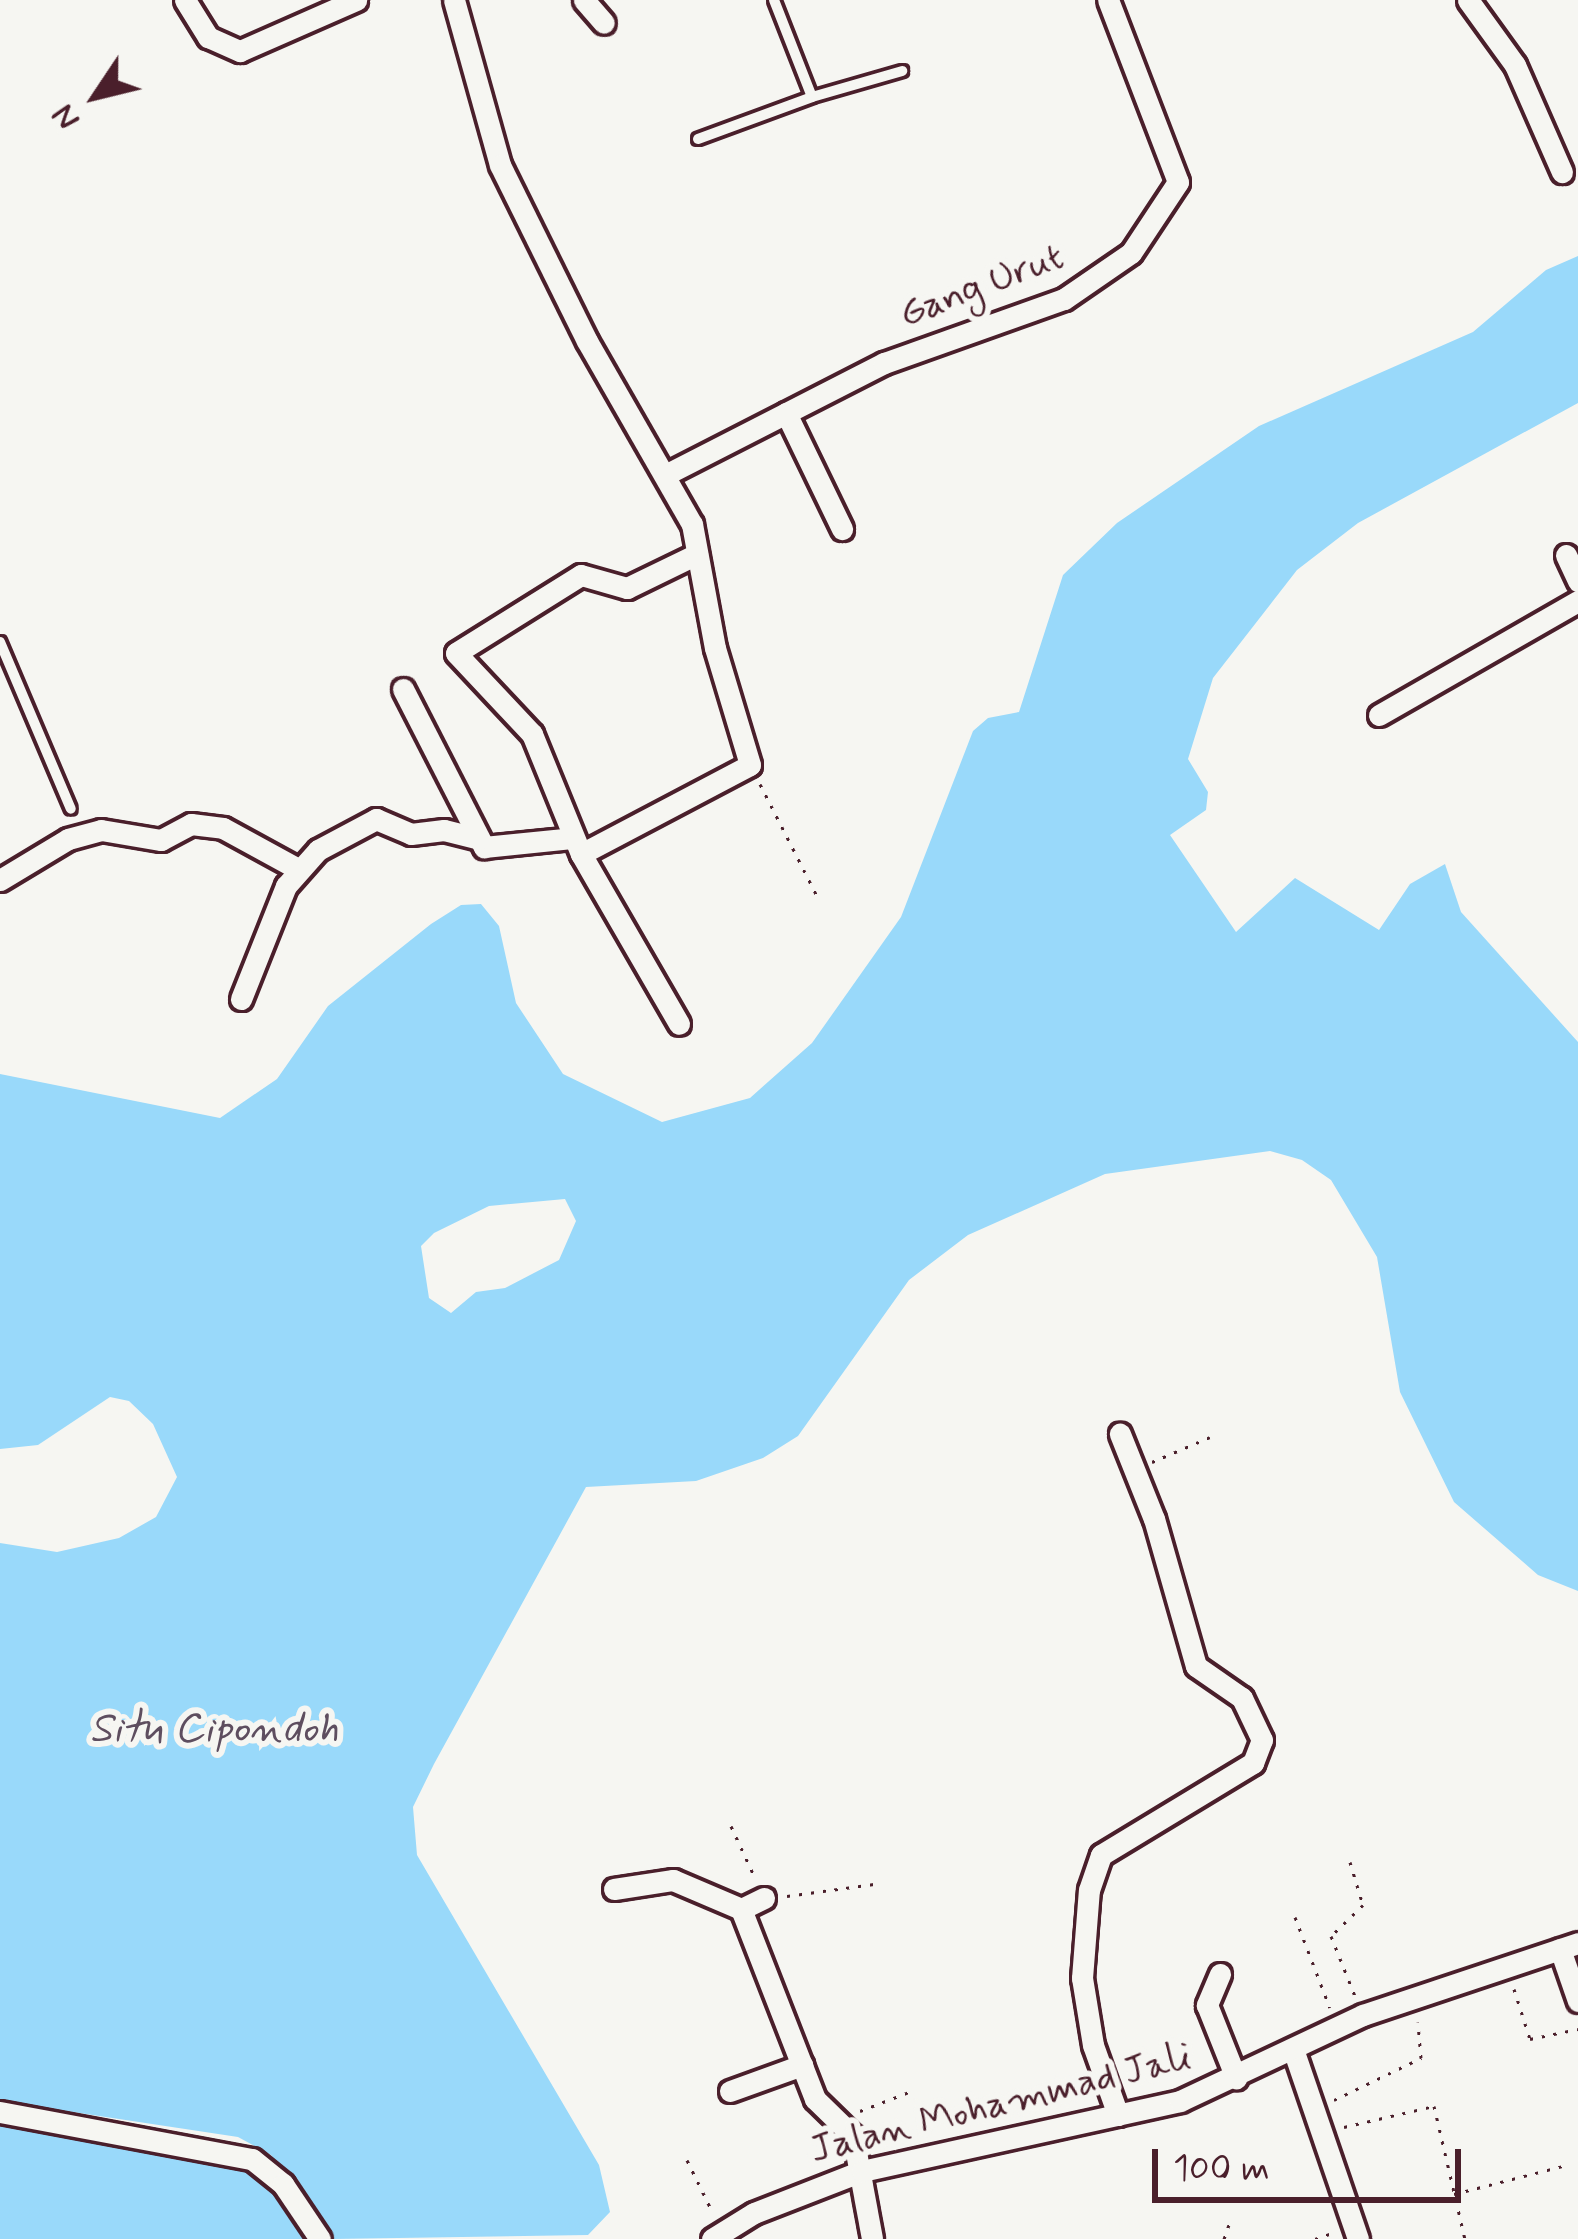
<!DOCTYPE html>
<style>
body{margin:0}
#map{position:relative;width:1578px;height:2239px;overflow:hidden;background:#f6f6f2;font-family:Mynerve,sans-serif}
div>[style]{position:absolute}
.water>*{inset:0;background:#99d9fa}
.path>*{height:3px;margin-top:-1.5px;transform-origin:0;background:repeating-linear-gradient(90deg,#4a1f2b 0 3px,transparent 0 12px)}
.roads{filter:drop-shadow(3px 0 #4a1f2b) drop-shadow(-3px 0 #4a1f2b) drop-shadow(0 3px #4a1f2b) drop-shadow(0 -3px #4a1f2b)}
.lane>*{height:10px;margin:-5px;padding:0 5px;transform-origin:5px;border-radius:5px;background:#f6f6f2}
.street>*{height:21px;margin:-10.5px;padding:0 10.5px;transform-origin:10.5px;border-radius:10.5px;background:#f6f6f2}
span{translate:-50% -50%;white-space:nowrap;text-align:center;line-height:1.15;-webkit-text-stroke:12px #f6f6f2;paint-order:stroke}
.street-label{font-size:39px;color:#4a1f2b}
.water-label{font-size:42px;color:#5e4e5f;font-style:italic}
.north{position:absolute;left:36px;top:36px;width:120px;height:120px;-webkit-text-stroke:9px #f6f6f2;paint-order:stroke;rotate:235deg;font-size:33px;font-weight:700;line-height:48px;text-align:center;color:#4a1f2b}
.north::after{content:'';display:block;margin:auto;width:42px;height:54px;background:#4a1f2b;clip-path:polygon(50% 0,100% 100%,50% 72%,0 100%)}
.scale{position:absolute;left:1152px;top:2149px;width:309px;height:54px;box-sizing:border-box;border:6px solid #4a1f2b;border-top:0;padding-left:15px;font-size:36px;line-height:42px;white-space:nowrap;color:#4a1f2b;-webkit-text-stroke:9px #f6f6f2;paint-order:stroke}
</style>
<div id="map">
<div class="water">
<i style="clip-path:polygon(evenodd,1578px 256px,1578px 403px,1358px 523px,1297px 570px,1213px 678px,1188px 759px,1208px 792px,1206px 810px,1170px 835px,1236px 932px,1295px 878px,1379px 930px,1410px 884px,1445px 864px,1461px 912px,1578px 1042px,1578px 1591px,1538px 1575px,1454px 1502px,1400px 1392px,1377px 1257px,1331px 1180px,1302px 1160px,1270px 1151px,1105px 1174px,968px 1235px,909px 1280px,798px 1436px,763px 1458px,696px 1481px,586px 1487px,434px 1764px,413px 1807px,417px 1855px,599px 2165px,610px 2212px,588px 2235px,334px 2239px,271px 2155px,238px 2137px,0 2101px,0 1543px,57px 1552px,119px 1538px,156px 1517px,177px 1477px,153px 1424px,129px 1401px,110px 1397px,38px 1445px,0 1449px,0 1074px,220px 1118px,277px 1079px,328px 1006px,431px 924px,461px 905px,481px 904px,499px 926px,516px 1003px,563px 1074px,662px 1122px,750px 1098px,812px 1043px,901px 917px,973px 731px,988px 718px,1019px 712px,1063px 575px,1117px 523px,1259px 426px,1473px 332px,1546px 270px,1578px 256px,565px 1199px,576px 1221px,559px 1260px,505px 1288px,476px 1292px,451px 1313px,429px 1298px,421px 1246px,434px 1233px,489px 1206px,565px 1199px)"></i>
<i style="clip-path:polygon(0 2123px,237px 2167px,271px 2184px,311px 2239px,0 2239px)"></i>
</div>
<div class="path">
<i style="left:760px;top:784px;width:130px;rotate:63deg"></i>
<i style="left:1152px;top:1462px;width:63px;rotate:-23.3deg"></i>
<i style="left:731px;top:1826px;width:57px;rotate:65.2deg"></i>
<i style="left:1350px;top:1862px;width:45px;rotate:73.2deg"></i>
<i style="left:1363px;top:1905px;width:45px;rotate:135.9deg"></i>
<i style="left:1331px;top:1936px;width:65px;rotate:68.2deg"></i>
<i style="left:787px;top:1896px;width:88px;rotate:-7.9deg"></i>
<i style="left:1295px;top:1917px;width:97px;rotate:69deg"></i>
<i style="left:1514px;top:1989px;width:52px;rotate:72.3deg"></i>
<i style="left:1530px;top:2039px;width:49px;rotate:-11.8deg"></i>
<i style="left:1334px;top:2100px;width:97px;rotate:-25.8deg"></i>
<i style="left:1421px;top:2058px;width:36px;rotate:-95deg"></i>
<i style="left:860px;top:2111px;width:53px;rotate:-21.2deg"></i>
<i style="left:1344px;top:2127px;width:92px;rotate:-13.1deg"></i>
<i style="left:1434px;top:2106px;width:137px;rotate:76.9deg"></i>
<i style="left:687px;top:2160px;width:59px;rotate:63.9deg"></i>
<i style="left:1454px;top:2194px;width:117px;rotate:-14.4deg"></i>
<i style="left:1224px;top:2239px;width:18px;rotate:-71deg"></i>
<i style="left:1315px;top:2239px;width:21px;rotate:-19deg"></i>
</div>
<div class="roads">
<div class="lane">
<i style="left:812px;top:97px;width:94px;rotate:-16.1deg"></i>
<i style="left:698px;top:139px;width:121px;rotate:-20.2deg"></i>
<i style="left:812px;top:97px;width:104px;rotate:-111.4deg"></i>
<i style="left:0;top:642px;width:181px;rotate:67deg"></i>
</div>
<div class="street">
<i style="left:185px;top:0;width:44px;rotate:58.1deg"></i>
<i style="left:208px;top:37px;width:35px;rotate:24deg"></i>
<i style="left:240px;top:51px;width:127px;rotate:-23.7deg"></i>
<i style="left:454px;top:0;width:171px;rotate:74.4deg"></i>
<i style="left:500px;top:165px;width:196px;rotate:63.7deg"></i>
<i style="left:587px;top:341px;width:211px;rotate:60.2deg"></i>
<i style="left:692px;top:524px;width:126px;rotate:79.5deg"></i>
<i style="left:715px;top:648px;width:122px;rotate:73.3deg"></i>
<i style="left:750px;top:765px;width:191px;rotate:152.2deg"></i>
<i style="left:581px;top:854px;width:196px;rotate:60deg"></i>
<i style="left:584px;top:0;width:30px;rotate:49deg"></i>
<i style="left:1468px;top:0;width:80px;rotate:54.1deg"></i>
<i style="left:1515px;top:65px;width:117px;rotate:66.3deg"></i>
<i style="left:786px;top:413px;width:129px;rotate:64.2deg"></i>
<i style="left:667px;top:474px;width:244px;rotate:-27.1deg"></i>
<i style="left:884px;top:363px;width:191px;rotate:-19.6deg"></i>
<i style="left:1064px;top:299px;width:81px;rotate:-34.5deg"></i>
<i style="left:1131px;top:253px;width:85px;rotate:-56.5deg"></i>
<i style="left:1178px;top:182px;width:195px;rotate:-111deg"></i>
<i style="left:1566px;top:555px;width:29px;rotate:65deg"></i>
<i style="left:403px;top:689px;width:178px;rotate:62.9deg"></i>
<i style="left:484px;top:847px;width:88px;rotate:-5.8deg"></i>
<i style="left:1379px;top:715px;width:229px;rotate:-29.8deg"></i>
<i style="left:581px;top:854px;width:130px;rotate:-112.2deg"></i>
<i style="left:532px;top:734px;width:111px;rotate:-133.2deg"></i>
<i style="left:456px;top:653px;width:147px;rotate:-32deg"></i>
<i style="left:581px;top:575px;width:48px;rotate:15.8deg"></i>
<i style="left:627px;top:588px;width:78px;rotate:-25.9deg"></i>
<i style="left:0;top:880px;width:79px;rotate:-31.1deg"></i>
<i style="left:68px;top:839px;width:34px;rotate:-15deg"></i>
<i style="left:101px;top:830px;width:61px;rotate:9.5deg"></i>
<i style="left:161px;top:840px;width:34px;rotate:-28deg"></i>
<i style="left:191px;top:824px;width:32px;rotate:7deg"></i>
<i style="left:223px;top:828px;width:85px;rotate:28.7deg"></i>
<i style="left:241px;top:999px;width:122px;rotate:-68.3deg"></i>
<i style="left:286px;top:886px;width:48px;rotate:-48.4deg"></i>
<i style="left:318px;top:850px;width:66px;rotate:-28.1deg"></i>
<i style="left:376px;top:819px;width:38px;rotate:23deg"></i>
<i style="left:411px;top:834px;width:33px;rotate:-7deg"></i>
<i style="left:444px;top:830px;width:36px;rotate:14deg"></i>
<i style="left:614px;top:1889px;width:60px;rotate:-8.7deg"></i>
<i style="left:673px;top:1880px;width:74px;rotate:23.1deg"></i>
<i style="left:764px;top:1898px;width:25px;rotate:154deg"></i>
<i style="left:741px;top:1909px;width:204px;rotate:68.7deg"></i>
<i style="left:815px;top:2099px;width:53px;rotate:44.2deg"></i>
<i style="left:853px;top:2136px;width:105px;rotate:79.5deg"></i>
<i style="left:1560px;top:1949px;width:55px;rotate:70.9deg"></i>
<i style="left:1220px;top:1974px;width:34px;rotate:113deg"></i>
<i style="left:1207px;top:2005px;width:79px;rotate:68.3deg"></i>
<i style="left:1293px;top:2049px;width:201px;rotate:71.1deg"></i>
<i style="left:730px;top:2091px;width:77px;rotate:-19.9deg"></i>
<i style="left:0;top:2112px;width:256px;rotate:10.6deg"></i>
<i style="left:252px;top:2159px;width:40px;rotate:39deg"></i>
<i style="left:283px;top:2184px;width:66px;rotate:56.1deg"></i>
<i style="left:1118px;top:2115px;width:74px;rotate:-109.7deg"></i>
<i style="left:1093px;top:2045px;width:68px;rotate:-99.3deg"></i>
<i style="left:1082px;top:1978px;width:88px;rotate:-85.5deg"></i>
<i style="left:1089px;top:1890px;width:37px;rotate:-71deg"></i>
<i style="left:1101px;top:1855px;width:178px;rotate:-31.2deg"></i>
<i style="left:1253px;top:1763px;width:25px;rotate:-69deg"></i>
<i style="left:1262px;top:1740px;width:47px;rotate:-115.5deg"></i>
<i style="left:1242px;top:1698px;width:56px;rotate:-145.2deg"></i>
<i style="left:1196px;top:1666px;width:153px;rotate:-105.9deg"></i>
<i style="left:1154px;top:1519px;width:92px;rotate:-111.8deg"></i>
<i style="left:712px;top:2239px;width:49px;rotate:-31.8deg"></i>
<i style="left:754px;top:2213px;width:116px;rotate:-21.3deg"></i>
<i style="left:862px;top:2171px;width:326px;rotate:-12.4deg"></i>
<i style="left:1180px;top:2101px;width:202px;rotate:-25.2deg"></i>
<i style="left:1363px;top:2015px;width:227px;rotate:-18.5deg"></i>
</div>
</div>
<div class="street-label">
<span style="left:982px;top:287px;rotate:-21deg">Gang Urut</span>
<span style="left:1001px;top:2105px;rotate:-14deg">Jalan Mohammad Jali</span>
</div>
<div class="water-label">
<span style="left:214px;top:1730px">Situ Cipondoh</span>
</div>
<div class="north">N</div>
<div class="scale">100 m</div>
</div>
